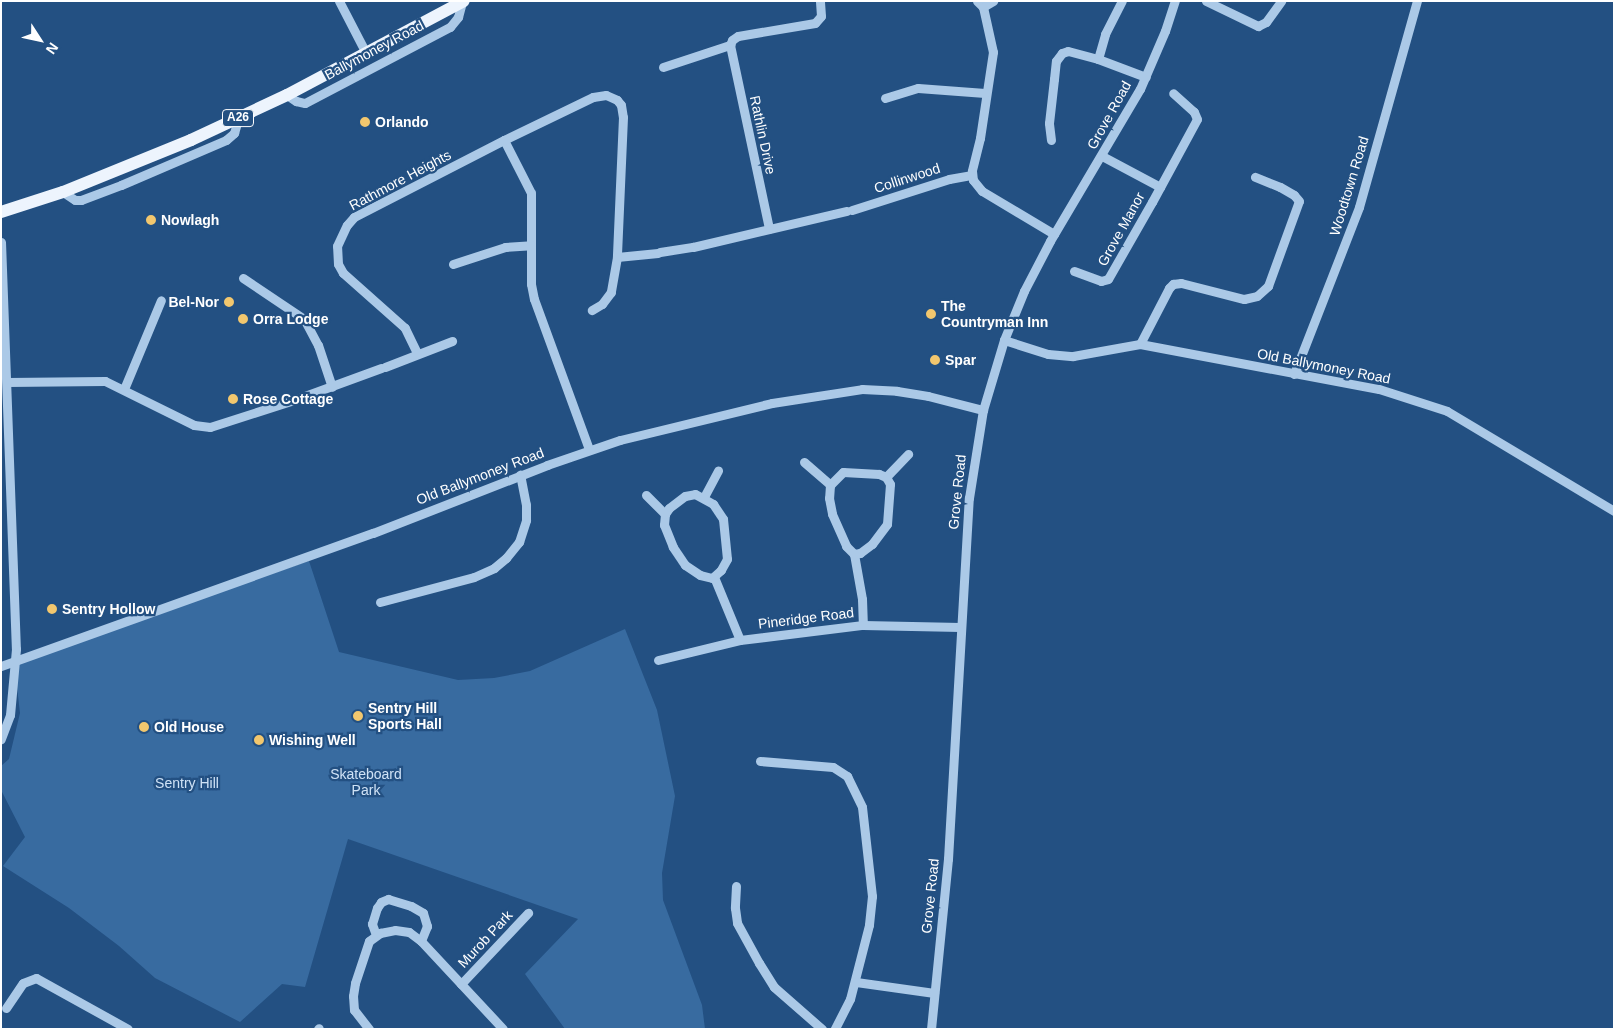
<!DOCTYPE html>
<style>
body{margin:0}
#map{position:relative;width:1615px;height:1030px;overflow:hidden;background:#235082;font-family:Arial,sans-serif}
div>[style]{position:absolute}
.green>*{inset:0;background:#386ba0}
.minor>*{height:9px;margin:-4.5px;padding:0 4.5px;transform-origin:4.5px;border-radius:4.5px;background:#abc9e7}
.major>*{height:12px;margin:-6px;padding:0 6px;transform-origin:6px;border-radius:6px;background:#edf4fd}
.dots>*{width:14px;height:14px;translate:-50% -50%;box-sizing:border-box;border:2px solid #235082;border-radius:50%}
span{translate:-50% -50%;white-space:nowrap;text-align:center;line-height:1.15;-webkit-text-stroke:4.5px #235082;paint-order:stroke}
.shield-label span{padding:1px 4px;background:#235082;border:1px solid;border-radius:4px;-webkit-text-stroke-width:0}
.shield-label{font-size:12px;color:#fff;font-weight:700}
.street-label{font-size:14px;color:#fff}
.poi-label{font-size:14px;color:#fff;font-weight:700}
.left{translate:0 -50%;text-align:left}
.right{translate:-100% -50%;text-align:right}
.park-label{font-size:14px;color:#cfe2f6}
.frame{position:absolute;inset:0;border:2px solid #fff;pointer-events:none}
.north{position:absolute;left:15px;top:15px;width:50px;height:50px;-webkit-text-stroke:4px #235082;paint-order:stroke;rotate:125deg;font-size:14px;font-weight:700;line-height:20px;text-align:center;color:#fff}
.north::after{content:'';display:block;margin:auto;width:18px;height:22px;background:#fff;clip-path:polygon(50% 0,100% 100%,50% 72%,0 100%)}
</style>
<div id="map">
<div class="green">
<i style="clip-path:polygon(309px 561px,339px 652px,458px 680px,494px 678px,530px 671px,625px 629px,657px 710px,675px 796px,662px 873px,663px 900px,702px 1005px,705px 1029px,565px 1029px,525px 974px,578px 919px,348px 839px,305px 987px,282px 984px,240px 1022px,155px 978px,119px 946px,69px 908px,3px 866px,25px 837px,1px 790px,1px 766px,9px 759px,20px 713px,14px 661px)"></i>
</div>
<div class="minor">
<i style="left:339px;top:1px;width:59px;rotate:62.6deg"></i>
<i style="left:977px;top:1px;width:8px;rotate:45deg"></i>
<i style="left:983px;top:7px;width:46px;rotate:77.5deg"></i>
<i style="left:993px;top:52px;width:87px;rotate:98.6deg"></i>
<i style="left:980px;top:138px;width:34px;rotate:104deg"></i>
<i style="left:972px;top:171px;width:9px;rotate:84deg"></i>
<i style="left:973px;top:180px;width:14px;rotate:51deg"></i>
<i style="left:982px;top:191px;width:84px;rotate:30.8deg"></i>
<i style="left:1206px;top:1px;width:58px;rotate:25.7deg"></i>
<i style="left:1258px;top:26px;width:9px;rotate:-27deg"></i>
<i style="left:1266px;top:22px;width:26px;rotate:-54deg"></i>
<i style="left:983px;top:7px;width:12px;rotate:-31deg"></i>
<i style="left:730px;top:45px;width:188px;rotate:78deg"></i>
<i style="left:1098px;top:59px;width:26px;rotate:-74deg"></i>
<i style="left:1105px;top:34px;width:37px;rotate:-63deg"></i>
<i style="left:663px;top:67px;width:71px;rotate:-18.2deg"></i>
<i style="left:730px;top:45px;width:5px;rotate:-68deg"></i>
<i style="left:732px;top:40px;width:7px;rotate:-34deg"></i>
<i style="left:738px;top:36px;width:78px;rotate:-9.6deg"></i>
<i style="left:815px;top:23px;width:9px;rotate:-49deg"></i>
<i style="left:821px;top:16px;width:15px;rotate:-94deg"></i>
<i style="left:287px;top:95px;width:11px;rotate:34deg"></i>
<i style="left:296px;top:101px;width:9px;rotate:13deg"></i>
<i style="left:305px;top:103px;width:164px;rotate:-27.7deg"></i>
<i style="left:450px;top:27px;width:13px;rotate:-51deg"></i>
<i style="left:458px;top:17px;width:16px;rotate:-75deg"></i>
<i style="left:885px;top:98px;width:34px;rotate:-17deg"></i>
<i style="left:918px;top:88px;width:67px;rotate:4.3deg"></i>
<i style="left:504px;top:140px;width:59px;rotate:63deg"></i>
<i style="left:531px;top:193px;width:91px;rotate:90deg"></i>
<i style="left:531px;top:284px;width:15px;rotate:79deg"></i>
<i style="left:534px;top:299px;width:160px;rotate:69.9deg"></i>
<i style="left:1051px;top:140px;width:17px;rotate:-97deg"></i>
<i style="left:1049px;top:123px;width:44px;rotate:-83.5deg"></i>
<i style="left:1054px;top:79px;width:18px;rotate:-84deg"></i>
<i style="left:1056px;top:61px;width:10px;rotate:-53deg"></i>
<i style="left:1062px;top:53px;width:6px;rotate:-18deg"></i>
<i style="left:1068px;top:51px;width:31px;rotate:15deg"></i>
<i style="left:1098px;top:59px;width:51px;rotate:20.6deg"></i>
<i style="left:1102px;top:156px;width:66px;rotate:28.1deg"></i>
<i style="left:63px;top:192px;width:14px;rotate:34deg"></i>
<i style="left:75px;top:200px;width:6px"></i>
<i style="left:81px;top:200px;width:43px;rotate:-20.6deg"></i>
<i style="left:121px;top:185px;width:114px;rotate:-23.2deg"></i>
<i style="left:226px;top:140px;width:11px;rotate:-41deg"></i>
<i style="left:234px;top:133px;width:17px;rotate:-73deg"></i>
<i style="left:852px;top:210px;width:102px;rotate:-17.7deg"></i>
<i style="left:949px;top:179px;width:22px;rotate:-10deg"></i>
<i style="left:1px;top:242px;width:407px;rotate:87.9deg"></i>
<i style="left:16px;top:649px;width:66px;rotate:95.2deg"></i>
<i style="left:10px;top:715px;width:26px;rotate:111deg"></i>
<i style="left:660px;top:252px;width:33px;rotate:-9deg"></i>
<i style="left:693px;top:247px;width:158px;rotate:-13.2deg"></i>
<i style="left:617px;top:257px;width:41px;rotate:-5.6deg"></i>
<i style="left:453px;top:264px;width:55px;rotate:-18.1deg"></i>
<i style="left:505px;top:247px;width:26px;rotate:-4deg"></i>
<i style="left:1074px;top:271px;width:29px;rotate:20deg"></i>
<i style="left:1101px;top:281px;width:7px;rotate:-16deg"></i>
<i style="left:1108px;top:279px;width:89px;rotate:-60.3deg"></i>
<i style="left:1152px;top:202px;width:94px;rotate:-61.5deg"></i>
<i style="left:1197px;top:119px;width:8px;rotate:-113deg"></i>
<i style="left:1194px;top:112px;width:28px;rotate:-138deg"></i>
<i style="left:243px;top:278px;width:73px;rotate:33.9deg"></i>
<i style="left:304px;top:319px;width:30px;rotate:62deg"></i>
<i style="left:318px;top:345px;width:44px;rotate:71.6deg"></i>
<i style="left:1004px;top:340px;width:46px;rotate:17.7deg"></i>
<i style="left:1048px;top:354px;width:25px;rotate:5deg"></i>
<i style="left:1073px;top:356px;width:68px;rotate:-10.2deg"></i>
<i style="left:1140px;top:344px;width:243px;rotate:10.7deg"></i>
<i style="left:1379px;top:389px;width:71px;rotate:17.9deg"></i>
<i style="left:1447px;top:411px;width:195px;rotate:30.9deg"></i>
<i style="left:1140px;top:344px;width:63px;rotate:-62.6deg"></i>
<i style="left:1169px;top:288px;width:6px;rotate:-45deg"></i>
<i style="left:1173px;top:284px;width:8px;rotate:-7deg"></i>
<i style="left:1181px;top:283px;width:65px;rotate:14.3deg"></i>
<i style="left:1244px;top:299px;width:13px;rotate:-13deg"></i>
<i style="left:1257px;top:296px;width:15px;rotate:-42deg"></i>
<i style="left:1268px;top:286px;width:90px;rotate:-70deg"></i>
<i style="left:1299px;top:201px;width:8px;rotate:-130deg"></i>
<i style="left:1294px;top:195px;width:16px;rotate:-150deg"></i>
<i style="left:1280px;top:187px;width:27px;rotate:-158deg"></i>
<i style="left:417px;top:353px;width:28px;rotate:-116deg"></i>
<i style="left:405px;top:328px;width:83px;rotate:-138.4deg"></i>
<i style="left:343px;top:273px;width:10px;rotate:-119deg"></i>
<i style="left:338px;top:264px;width:18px;rotate:-93deg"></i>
<i style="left:337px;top:246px;width:23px;rotate:-65deg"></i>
<i style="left:347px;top:225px;width:11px;rotate:-49deg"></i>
<i style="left:354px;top:217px;width:169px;rotate:-27.2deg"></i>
<i style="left:504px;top:140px;width:99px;rotate:-25.8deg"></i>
<i style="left:593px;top:97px;width:13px;rotate:-9deg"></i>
<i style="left:606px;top:95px;width:12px;rotate:24deg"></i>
<i style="left:617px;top:100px;width:6px;rotate:51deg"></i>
<i style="left:621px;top:105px;width:12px;rotate:81deg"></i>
<i style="left:623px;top:117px;width:140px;rotate:92.5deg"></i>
<i style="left:617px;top:257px;width:36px;rotate:100deg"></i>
<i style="left:611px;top:292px;width:15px;rotate:127deg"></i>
<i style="left:602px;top:304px;width:12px;rotate:149deg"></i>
<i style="left:385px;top:367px;width:72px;rotate:-21.2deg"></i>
<i style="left:1294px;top:374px;width:179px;rotate:-68.7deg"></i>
<i style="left:1359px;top:207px;width:214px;rotate:-74.3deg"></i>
<i style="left:7px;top:382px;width:98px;rotate:-0.6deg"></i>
<i style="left:105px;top:381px;width:99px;rotate:26.3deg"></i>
<i style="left:194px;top:425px;width:16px;rotate:7deg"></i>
<i style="left:210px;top:427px;width:85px;rotate:-17.8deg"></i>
<i style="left:291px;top:401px;width:96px;rotate:-20.1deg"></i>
<i style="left:124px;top:389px;width:96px;rotate:-67.4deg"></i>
<i style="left:804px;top:462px;width:35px;rotate:41deg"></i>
<i style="left:886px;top:477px;width:32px;rotate:-46deg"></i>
<i style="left:695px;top:494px;width:21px;rotate:29deg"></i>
<i style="left:713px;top:504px;width:18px;rotate:56deg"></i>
<i style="left:723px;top:519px;width:40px;rotate:84.3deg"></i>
<i style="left:727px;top:559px;width:13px;rotate:119deg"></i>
<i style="left:721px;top:570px;width:12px;rotate:138deg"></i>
<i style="left:712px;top:578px;width:12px;rotate:-166deg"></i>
<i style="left:700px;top:575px;width:18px;rotate:-146deg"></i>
<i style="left:685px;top:565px;width:22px;rotate:-124deg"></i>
<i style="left:673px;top:547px;width:24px;rotate:-112deg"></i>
<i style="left:664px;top:525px;width:11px;rotate:-85deg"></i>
<i style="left:665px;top:514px;width:7px;rotate:-56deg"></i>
<i style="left:669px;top:508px;width:20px;rotate:-37deg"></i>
<i style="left:685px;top:496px;width:10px;rotate:-11deg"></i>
<i style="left:646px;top:495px;width:27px;rotate:45deg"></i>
<i style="left:704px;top:497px;width:30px;rotate:-62deg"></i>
<i style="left:854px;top:554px;width:6px;rotate:-9deg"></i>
<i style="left:860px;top:553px;width:15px;rotate:-37deg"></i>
<i style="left:872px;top:544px;width:25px;rotate:-53deg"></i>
<i style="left:887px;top:524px;width:40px;rotate:-85.7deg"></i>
<i style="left:890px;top:484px;width:8px;rotate:-120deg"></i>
<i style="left:886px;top:477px;width:8px;rotate:-157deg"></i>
<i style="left:879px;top:474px;width:36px;rotate:-177deg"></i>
<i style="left:843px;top:472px;width:18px;rotate:135deg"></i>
<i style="left:830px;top:485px;width:13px;rotate:94deg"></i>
<i style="left:829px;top:498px;width:16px;rotate:79deg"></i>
<i style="left:832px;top:514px;width:35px;rotate:66deg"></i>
<i style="left:846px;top:546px;width:11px;rotate:45deg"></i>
<i style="left:854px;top:554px;width:46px;rotate:79.9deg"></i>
<i style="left:862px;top:599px;width:26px;rotate:88deg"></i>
<i style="left:714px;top:577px;width:68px;rotate:67.6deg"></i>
<i style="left:380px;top:602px;width:97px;rotate:-14.9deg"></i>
<i style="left:474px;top:577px;width:22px;rotate:-24deg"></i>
<i style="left:494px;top:568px;width:16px;rotate:-40deg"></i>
<i style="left:506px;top:558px;width:21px;rotate:-51deg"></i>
<i style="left:519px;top:542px;width:23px;rotate:-72deg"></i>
<i style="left:526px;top:520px;width:15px;rotate:-90deg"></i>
<i style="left:526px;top:505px;width:31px;rotate:-101deg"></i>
<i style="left:658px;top:660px;width:84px;rotate:-13.7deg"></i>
<i style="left:740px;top:640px;width:124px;rotate:-7deg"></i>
<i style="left:863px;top:625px;width:97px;rotate:1.2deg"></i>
<i style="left:1px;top:666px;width:395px;rotate:-19.7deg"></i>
<i style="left:373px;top:533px;width:187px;rotate:-21.3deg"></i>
<i style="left:547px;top:465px;width:77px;rotate:-18.9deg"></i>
<i style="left:620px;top:440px;width:156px;rotate:-13.7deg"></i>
<i style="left:772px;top:403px;width:91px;rotate:-8.8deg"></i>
<i style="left:862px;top:389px;width:35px;rotate:3deg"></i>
<i style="left:897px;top:391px;width:31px;rotate:9deg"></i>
<i style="left:928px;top:396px;width:57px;rotate:14.3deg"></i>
<i style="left:760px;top:761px;width:73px;rotate:4.7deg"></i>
<i style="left:833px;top:767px;width:17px;rotate:33deg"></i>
<i style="left:847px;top:776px;width:34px;rotate:64deg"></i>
<i style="left:862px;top:807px;width:90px;rotate:83.6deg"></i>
<i style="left:872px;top:896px;width:29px;rotate:96deg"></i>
<i style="left:869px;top:925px;width:76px;rotate:104.4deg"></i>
<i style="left:850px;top:999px;width:34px;rotate:117deg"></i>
<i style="left:736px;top:886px;width:22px;rotate:93deg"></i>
<i style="left:735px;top:908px;width:15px;rotate:82deg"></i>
<i style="left:737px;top:923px;width:46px;rotate:61.2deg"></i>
<i style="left:759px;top:963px;width:28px;rotate:58deg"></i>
<i style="left:774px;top:987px;width:64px;rotate:41.2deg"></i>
<i style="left:376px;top:935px;width:12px;rotate:-110deg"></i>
<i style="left:372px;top:924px;width:17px;rotate:-73deg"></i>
<i style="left:377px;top:908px;width:7px;rotate:-56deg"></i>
<i style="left:381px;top:902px;width:8px;rotate:-23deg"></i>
<i style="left:388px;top:899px;width:24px;rotate:17deg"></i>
<i style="left:411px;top:906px;width:14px;rotate:30deg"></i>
<i style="left:423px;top:913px;width:14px;rotate:73deg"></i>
<i style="left:427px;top:926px;width:16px;rotate:112deg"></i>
<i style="left:856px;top:982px;width:79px;rotate:8deg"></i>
<i style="left:461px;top:984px;width:98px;rotate:-46.7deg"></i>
<i style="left:6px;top:1008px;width:30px;rotate:-56deg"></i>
<i style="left:23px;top:983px;width:14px;rotate:-21deg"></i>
<i style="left:36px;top:978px;width:105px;rotate:29deg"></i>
<i style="left:318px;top:1029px;width:1px;rotate:-45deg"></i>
<i style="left:369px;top:1029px;width:24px;rotate:-128deg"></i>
<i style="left:354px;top:1010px;width:14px;rotate:-94deg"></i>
<i style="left:353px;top:996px;width:13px;rotate:-81deg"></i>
<i style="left:355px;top:983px;width:44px;rotate:-71.6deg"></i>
<i style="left:369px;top:941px;width:14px;rotate:-36deg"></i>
<i style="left:380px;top:933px;width:15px;rotate:-11deg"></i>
<i style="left:395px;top:930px;width:14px;rotate:8deg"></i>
<i style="left:409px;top:932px;width:15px;rotate:37deg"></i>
<i style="left:421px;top:941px;width:120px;rotate:47deg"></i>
<i style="left:931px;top:1029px;width:171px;rotate:-84.3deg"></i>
<i style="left:948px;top:859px;width:362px;rotate:-86.7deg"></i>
<i style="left:969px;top:498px;width:89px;rotate:-81deg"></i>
<i style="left:983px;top:410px;width:73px;rotate:-73.3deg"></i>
<i style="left:1004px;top:340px;width:53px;rotate:-67.8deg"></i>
<i style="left:1024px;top:291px;width:56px;rotate:-62.5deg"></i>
<i style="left:1050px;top:241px;width:177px;rotate:-59.4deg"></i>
<i style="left:1140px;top:89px;width:63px;rotate:-66.7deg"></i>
<i style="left:1165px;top:31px;width:32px;rotate:-72deg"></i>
</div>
<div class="major">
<i style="left:1px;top:212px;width:65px;rotate:-17.9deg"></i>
<i style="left:63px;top:192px;width:138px;rotate:-22.1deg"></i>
<i style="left:191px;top:140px;width:106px;rotate:-25.1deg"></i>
<i style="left:287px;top:95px;width:200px;rotate:-28deg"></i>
</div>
<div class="dots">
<i style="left:365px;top:122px;background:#f2c76e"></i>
<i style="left:151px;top:220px;background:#f2c76e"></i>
<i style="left:229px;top:302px;background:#f2c76e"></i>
<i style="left:931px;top:314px;background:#f2c76e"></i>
<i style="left:243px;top:319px;background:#f2c76e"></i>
<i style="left:935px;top:360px;background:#f2c76e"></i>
<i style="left:233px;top:399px;background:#f2c76e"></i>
<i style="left:52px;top:609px;background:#f2c76e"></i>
<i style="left:358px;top:716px;background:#f2c76e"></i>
<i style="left:144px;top:727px;background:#f2c76e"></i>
<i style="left:259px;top:740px;background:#f2c76e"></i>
</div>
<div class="shield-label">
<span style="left:238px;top:118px">A26</span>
</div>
<div class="street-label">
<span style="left:374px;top:50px;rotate:-28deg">Ballymoney Road</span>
<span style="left:1109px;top:115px;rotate:-61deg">Grove Road</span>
<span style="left:763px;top:135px;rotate:78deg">Rathlin Drive</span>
<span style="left:907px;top:178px;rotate:-18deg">Collinwood</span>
<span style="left:400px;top:180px;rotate:-28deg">Rathmore Heights</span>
<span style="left:1349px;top:186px;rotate:-73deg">Woodtown Road</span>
<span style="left:1121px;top:229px;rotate:-61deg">Grove Manor</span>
<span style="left:1324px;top:366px;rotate:11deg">Old Ballymoney Road</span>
<span style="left:480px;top:476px;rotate:-21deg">Old Ballymoney Road</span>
<span style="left:957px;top:492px;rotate:-84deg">Grove Road</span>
<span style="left:806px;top:618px;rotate:-7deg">Pineridge Road</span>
<span style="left:930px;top:896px;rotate:-84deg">Grove Road</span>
<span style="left:485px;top:939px;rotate:-47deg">Murob Park</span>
</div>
<div class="poi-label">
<span class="left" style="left:375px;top:122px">Orlando</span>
<span class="left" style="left:161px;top:220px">Nowlagh</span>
<span class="right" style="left:219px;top:302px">Bel-Nor</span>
<span class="left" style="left:941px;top:314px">The<br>Countryman Inn</span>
<span class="left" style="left:253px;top:319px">Orra Lodge</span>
<span class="left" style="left:945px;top:360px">Spar</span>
<span class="left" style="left:243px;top:399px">Rose Cottage</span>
<span class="left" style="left:62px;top:609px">Sentry Hollow</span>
<span class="left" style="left:368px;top:716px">Sentry Hill<br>Sports Hall</span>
<span class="left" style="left:154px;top:727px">Old House</span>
<span class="left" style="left:269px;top:740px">Wishing Well</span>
</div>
<div class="park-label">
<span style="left:366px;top:782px">Skateboard<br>Park</span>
<span style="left:187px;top:783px">Sentry Hill</span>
</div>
<div class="frame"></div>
<div class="north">N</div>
</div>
